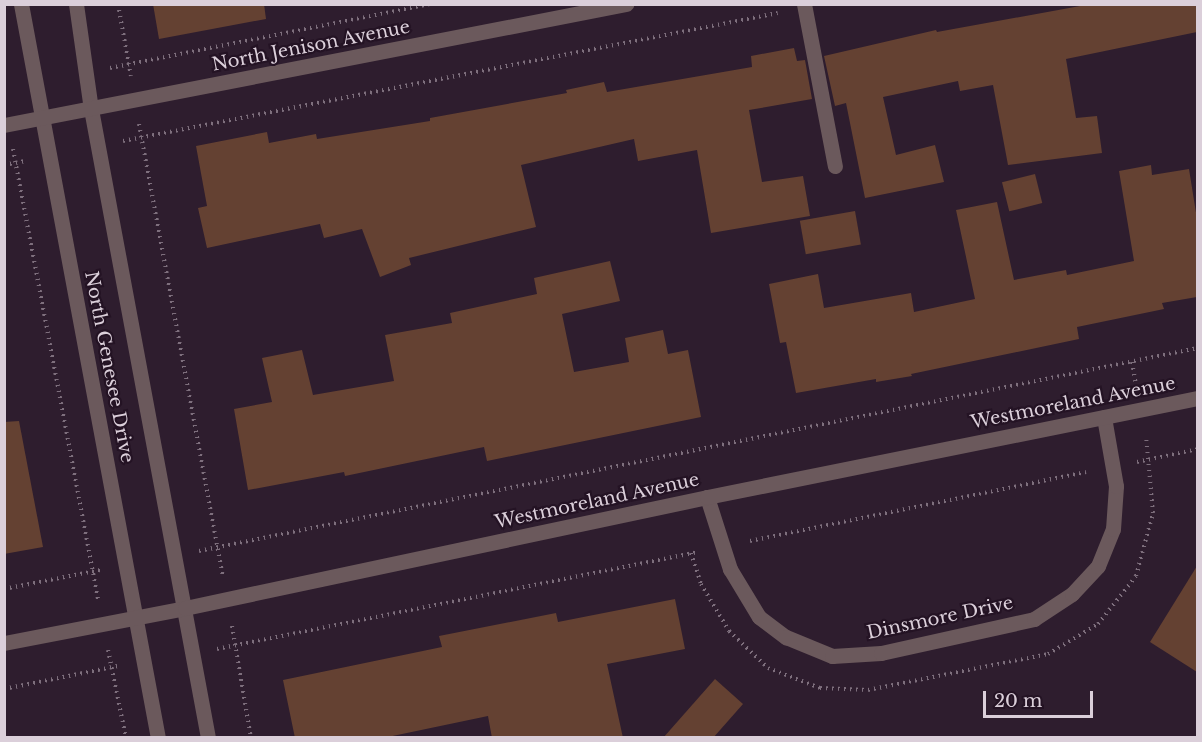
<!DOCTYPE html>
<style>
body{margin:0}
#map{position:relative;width:1202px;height:742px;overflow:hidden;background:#2e1d2e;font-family:"Libre Baskerville",serif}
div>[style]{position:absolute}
.building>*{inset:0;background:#644132;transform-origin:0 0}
.path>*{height:4px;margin-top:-2px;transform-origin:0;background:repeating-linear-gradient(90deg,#7e6f7d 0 1.5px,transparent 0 6px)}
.service>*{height:15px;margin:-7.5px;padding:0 7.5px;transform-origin:7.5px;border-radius:7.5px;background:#6b595c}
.minor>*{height:15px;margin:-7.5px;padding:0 7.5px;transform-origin:7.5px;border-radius:7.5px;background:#6b595c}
span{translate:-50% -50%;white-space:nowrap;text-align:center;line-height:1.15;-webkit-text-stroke:4.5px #241324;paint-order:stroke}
.street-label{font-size:18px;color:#dbcfda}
.frame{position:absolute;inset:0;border:6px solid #dbcfda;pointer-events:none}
.scale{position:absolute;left:983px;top:691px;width:110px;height:27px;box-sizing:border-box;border:3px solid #dbcfda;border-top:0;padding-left:8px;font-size:18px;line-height:21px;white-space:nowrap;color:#dbcfda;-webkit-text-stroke:4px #241324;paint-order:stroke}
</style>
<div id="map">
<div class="building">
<i style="clip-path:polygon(153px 4px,264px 4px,266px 19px,159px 39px)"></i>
<i style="clip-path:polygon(1091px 4px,1197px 4px,1197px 32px,1066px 59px,1076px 118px,1097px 116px,1102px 153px,1008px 165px,993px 85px,960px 91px,958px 81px,883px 97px,896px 155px,935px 145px,944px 182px,865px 198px,846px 103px,835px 106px,824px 56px,936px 30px,937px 32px)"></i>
<i style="clip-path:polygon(794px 48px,797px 61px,805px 60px,812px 99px,749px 110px,762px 182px,803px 176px,810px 216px,711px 233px,697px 150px,638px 161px,634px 139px,521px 165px,536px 227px,409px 258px,411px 265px,380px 277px,362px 229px,324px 238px,320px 224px,207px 248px,198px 208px,207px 206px,196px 146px,267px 132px,269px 143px,316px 134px,317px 139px,430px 121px,430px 118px,567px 93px,566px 90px,604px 82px,607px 92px,752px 67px,751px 56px)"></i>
<i style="clip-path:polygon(1151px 165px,1152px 175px,1189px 169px,1197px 219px,1197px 297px,1162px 303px,1164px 309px,1077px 327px,1079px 339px,911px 374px,912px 376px,876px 382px,876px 379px,796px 393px,786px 342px,780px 343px,769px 284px,818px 274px,824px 308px,911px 293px,914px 312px,975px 299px,956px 210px,997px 202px,1014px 280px,1066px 270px,1067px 275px,1134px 261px,1119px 171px)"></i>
<i style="left:1035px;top:174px;width:30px;height:34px;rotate:76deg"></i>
<i style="left:855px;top:211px;width:34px;height:56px;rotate:80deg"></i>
<i style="clip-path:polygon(610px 261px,620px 301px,562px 314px,574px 372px,629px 362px,625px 338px,663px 330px,668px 354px,688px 350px,701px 417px,487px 461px,484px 447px,345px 476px,344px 472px,248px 490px,234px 409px,272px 402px,262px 358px,302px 350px,313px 395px,394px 381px,385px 335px,452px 323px,450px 313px,537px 294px,534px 278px)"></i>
<i style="clip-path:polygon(19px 421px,43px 547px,4px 554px,4px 422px)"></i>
<i style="clip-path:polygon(1197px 566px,1197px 672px,1150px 642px)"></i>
<i style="clip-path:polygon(675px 599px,685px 649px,607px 664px,623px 738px,492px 738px,488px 716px,383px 738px,295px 738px,283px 680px,442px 647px,439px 636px,556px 613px,558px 622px)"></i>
<i style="clip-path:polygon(715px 679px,743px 704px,713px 738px,663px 738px)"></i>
</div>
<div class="path">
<i style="left:118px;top:4px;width:73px;rotate:79.8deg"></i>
<i style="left:110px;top:68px;width:326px;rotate:-11.3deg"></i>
<i style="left:139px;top:124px;width:458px;rotate:79.5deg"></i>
<i style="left:123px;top:141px;width:667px;rotate:-11.06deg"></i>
<i style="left:13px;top:149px;width:458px;rotate:79.3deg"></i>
<i style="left:4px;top:165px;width:20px;rotate:-11deg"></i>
<i style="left:1132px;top:362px;width:22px;rotate:80deg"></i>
<i style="left:1137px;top:462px;width:62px;rotate:-12deg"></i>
<i style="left:750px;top:541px;width:343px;rotate:-11.6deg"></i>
<i style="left:199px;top:551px;width:1019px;rotate:-11.49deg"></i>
<i style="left:691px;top:553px;width:33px;rotate:72deg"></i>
<i style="left:701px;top:584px;width:55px;rotate:59.2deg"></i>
<i style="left:729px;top:631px;width:54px;rotate:43.5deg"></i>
<i style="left:768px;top:668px;width:56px;rotate:21deg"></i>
<i style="left:820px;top:688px;width:48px;rotate:2.4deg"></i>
<i style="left:868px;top:690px;width:184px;rotate:-11.3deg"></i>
<i style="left:1048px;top:654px;width:58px;rotate:-31deg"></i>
<i style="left:1098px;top:624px;width:61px;rotate:-51.6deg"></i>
<i style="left:1136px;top:576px;width:65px;rotate:-74.9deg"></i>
<i style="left:1153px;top:513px;width:77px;rotate:-95.2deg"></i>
<i style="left:4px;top:589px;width:98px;rotate:-11.2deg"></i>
<i style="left:232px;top:626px;width:114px;rotate:80.4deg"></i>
<i style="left:217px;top:649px;width:491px;rotate:-11.4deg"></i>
<i style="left:108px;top:650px;width:90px;rotate:78.4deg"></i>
<i style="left:4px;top:689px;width:116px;rotate:-11.4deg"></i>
</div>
<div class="service">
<i style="left:804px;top:4px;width:165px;rotate:79.2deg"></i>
</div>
<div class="minor">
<i style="left:21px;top:4px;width:747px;rotate:79.43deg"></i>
<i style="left:76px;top:4px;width:106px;rotate:81.9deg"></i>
<i style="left:91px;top:109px;width:640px;rotate:79.46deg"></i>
<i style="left:4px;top:125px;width:634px;rotate:-11.01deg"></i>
<i style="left:707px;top:497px;width:76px;rotate:72.3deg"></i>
<i style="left:730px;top:569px;width:56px;rotate:58.9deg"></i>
<i style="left:759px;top:617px;width:34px;rotate:37deg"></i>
<i style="left:786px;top:637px;width:50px;rotate:22.4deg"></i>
<i style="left:832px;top:656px;width:49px;rotate:-3.5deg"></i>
<i style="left:881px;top:653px;width:157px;rotate:-12.5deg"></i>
<i style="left:1034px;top:619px;width:45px;rotate:-33.3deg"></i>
<i style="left:1072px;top:594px;width:38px;rotate:-47deg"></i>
<i style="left:1098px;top:566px;width:40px;rotate:-68deg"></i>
<i style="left:1113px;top:529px;width:43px;rotate:-86deg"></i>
<i style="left:1116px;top:486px;width:70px;rotate:-99.9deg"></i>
<i style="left:4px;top:643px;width:184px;rotate:-10.9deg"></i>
<i style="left:185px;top:608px;width:534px;rotate:-12deg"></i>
<i style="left:707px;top:497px;width:501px;rotate:-11.4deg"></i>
</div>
<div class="street-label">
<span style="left:311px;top:46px;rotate:-11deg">North Jenison Avenue</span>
<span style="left:109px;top:367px;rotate:79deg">North Genesee Drive</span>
<span style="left:1073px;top:403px;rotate:-11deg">Westmoreland Avenue</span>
<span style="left:597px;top:501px;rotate:-12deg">Westmoreland Avenue</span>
<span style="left:940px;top:618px;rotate:-12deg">Dinsmore Drive</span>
</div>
<div class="frame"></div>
<div class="scale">20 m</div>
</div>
